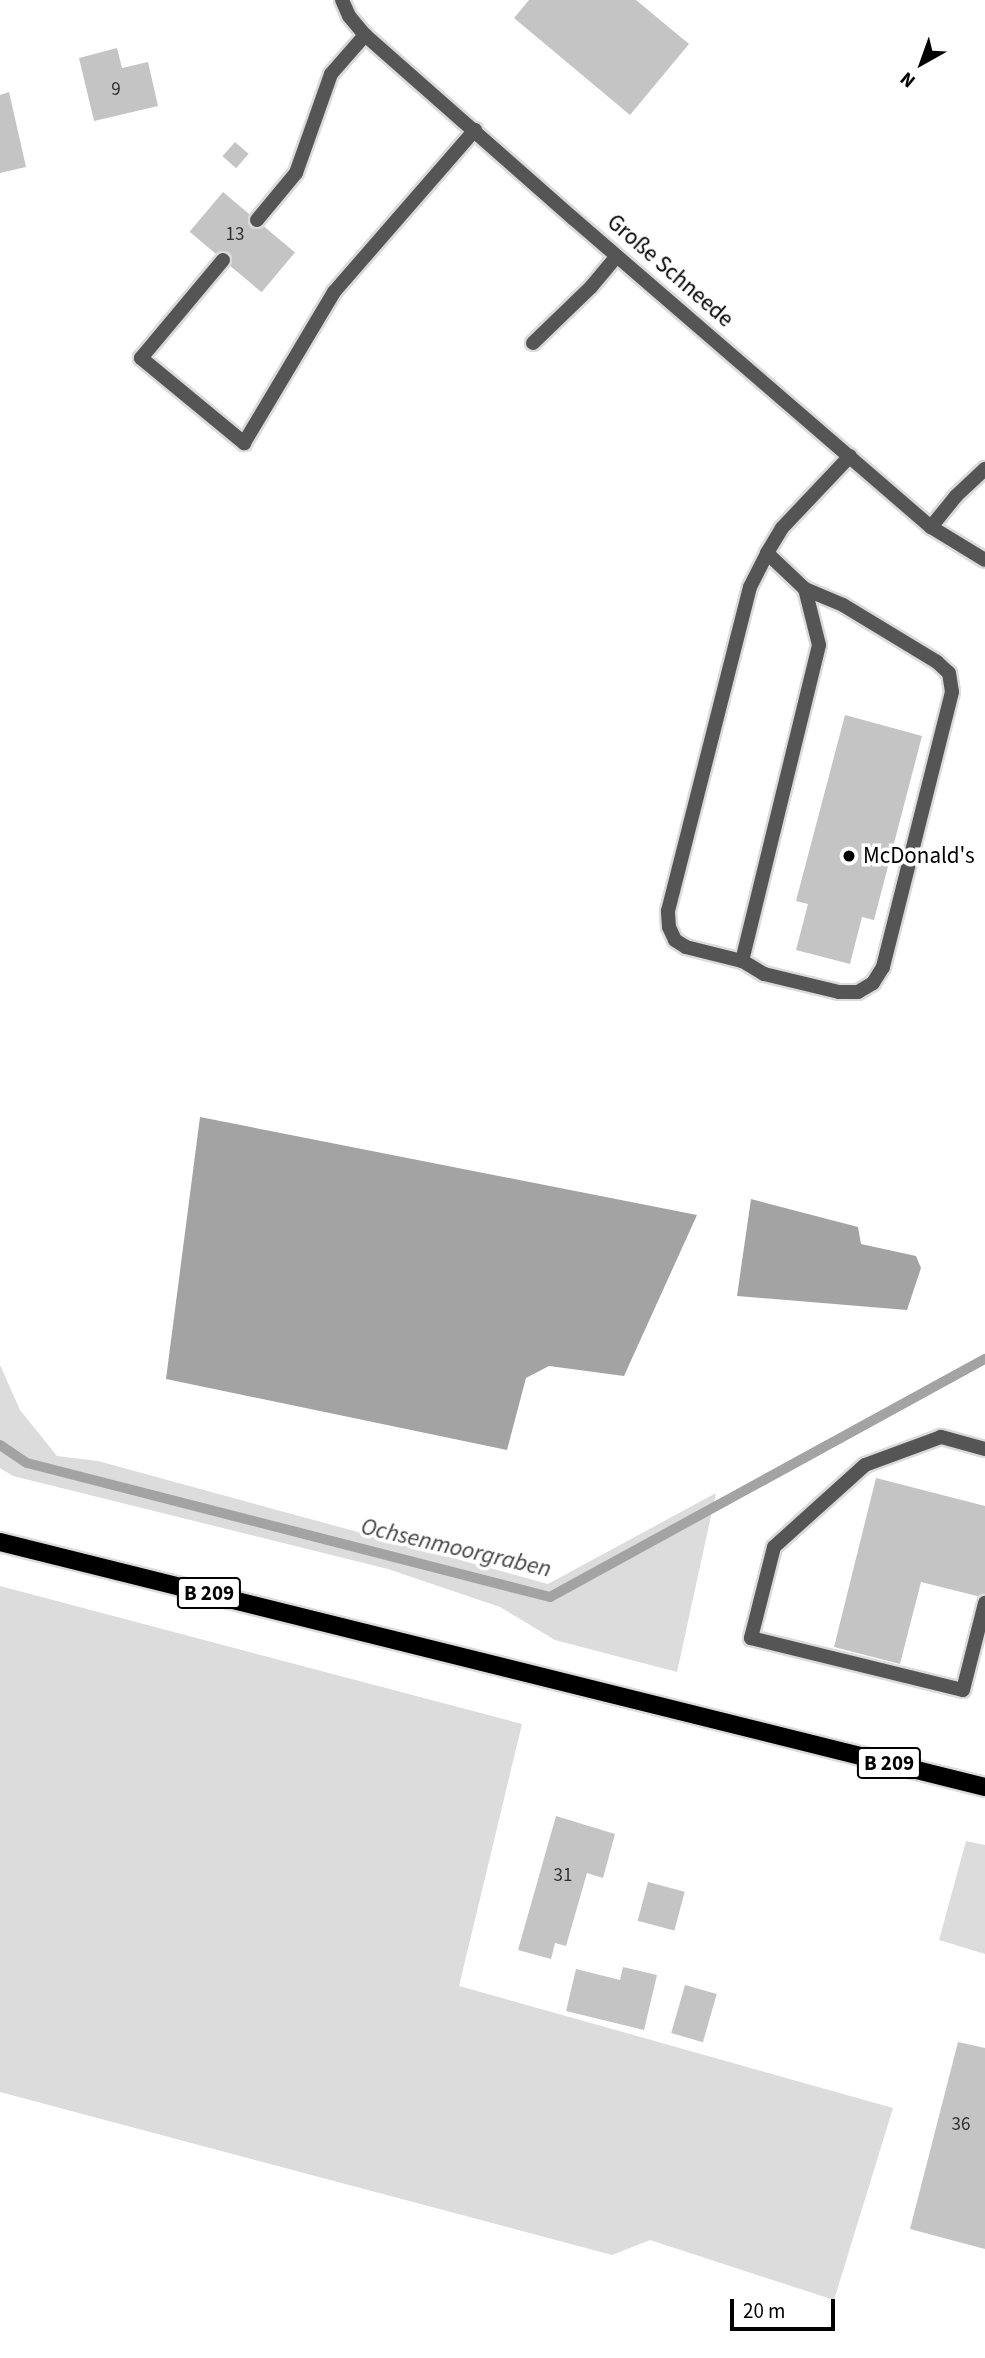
<!DOCTYPE html>
<meta charset="utf-8">
<style>
body{margin:0}
#map{position:relative;width:985px;height:2358px;overflow:hidden;background:#fff;font-family:"Source Sans 3",sans-serif}
div>[style]{position:absolute}
.green>*{inset:0;background:#dcdcdc}
.water>*{inset:0;background:#a3a3a3}
.stream>*{height:10px;margin:-5px;padding:0 5px;transform-origin:5px;border-radius:5px;background:#a3a3a3}
.building>*{inset:0;background:#c4c4c4;transform-origin:0 0}
.roads{filter:drop-shadow(2px 0 #dbdbdb) drop-shadow(-2px 0 #dbdbdb) drop-shadow(0 2px #dbdbdb) drop-shadow(0 -2px #dbdbdb)}
.lane>*{height:14px;margin:-7px;padding:0 7px;transform-origin:7px;border-radius:7px;background:#555}
.street>*{height:14px;margin:-7px;padding:0 7px;transform-origin:7px;border-radius:7px;background:#555}
.primary>*{height:18px;margin:-9px;padding:0 9px;transform-origin:9px;border-radius:9px;background:#000}
.dots>*{width:19px;height:19px;translate:-50% -50%;box-sizing:border-box;border:4px solid #fff;border-radius:50%}
span{translate:-50% -50%;white-space:nowrap;text-align:center;line-height:1.15;-webkit-text-stroke:7px #fff;paint-order:stroke}
.number-label{font-size:19px;color:#313131}
.number-label span{-webkit-text-stroke-width:0}
.shield-label span{padding:2px 5px;background:#fff;border:2px solid;border-radius:5px;-webkit-text-stroke-width:0}
.shield-label{font-size:21px;color:#000;font-weight:700}
.street-label{font-size:23px;color:#000}
.poi-label{font-size:23px;color:#000}
.left{translate:0 -50%;text-align:left}
.water-label{font-size:24px;color:#444;font-style:italic}
.north{position:absolute;left:887px;top:28px;width:70px;height:70px;-webkit-text-stroke:5px #fff;paint-order:stroke;rotate:220deg;font-size:19px;font-weight:700;line-height:28px;text-align:center;color:#000}
.north::after{content:'';display:block;margin:auto;width:24px;height:32px;background:#000;clip-path:polygon(50% 0,100% 100%,50% 72%,0 100%)}
.scale{position:absolute;left:730px;top:2299px;width:105px;height:32px;box-sizing:border-box;border:4px solid #000;border-top:0;padding-left:9px;font-size:21px;line-height:24px;white-space:nowrap;color:#000;-webkit-text-stroke:5px #fff;paint-order:stroke}
</style>
<div id="map">
<div class="green">
<i style="clip-path:polygon(0 1365px,20px 1410px,57px 1456px,98px 1461px,548px 1584px,716px 1493px,677px 1672px,555px 1640px,500px 1607px,388px 1569px,13px 1476px,0 1468px)"></i>
<i style="clip-path:polygon(0 1586px,522px 1724px,459px 1986px,893px 2108px,834px 2300px,650px 2240px,612px 2255px,0 2092px)"></i>
<i style="clip-path:polygon(966px 1841px,985px 1845px,985px 1954px,939px 1940px)"></i>
</div>
<div class="water">
<i style="clip-path:polygon(200px 1117px,697px 1215px,624px 1376px,549px 1366px,526px 1378px,507px 1450px,166px 1379px)"></i>
<i style="clip-path:polygon(751px 1199px,858px 1227px,861px 1244px,916px 1256px,921px 1268px,907px 1310px,737px 1296px)"></i>
</div>
<div class="stream">
<i style="left:0;top:1445px;width:32px;rotate:34deg"></i>
<i style="left:27px;top:1463px;width:540px;rotate:14.37deg"></i>
<i style="left:550px;top:1597px;width:496px;rotate:-28.7deg"></i>
</div>
<div class="building">
<i style="clip-path:polygon(529px 0,636px 0,689px 44px,630px 115px,514px 18px)"></i>
<i style="clip-path:polygon(117px 48px,122px 68px,148px 62px,158px 106px,94px 121px,79px 58px)"></i>
<i style="clip-path:polygon(9px 92px,26px 167px,0 173px,0 95px)"></i>
<i style="left:235px;top:142px;width:18px;height:19px;rotate:41deg"></i>
<i style="left:223px;top:192px;width:94px;height:52px;rotate:40deg"></i>
<i style="clip-path:polygon(845px 715px,922px 736px,874px 920px,862px 917px,850px 964px,796px 950px,808px 904px,796px 901px)"></i>
<i style="clip-path:polygon(876px 1478px,985px 1506px,985px 1598px,921px 1582px,900px 1664px,834px 1647px)"></i>
<i style="clip-path:polygon(556px 1816px,615px 1834px,603px 1878px,587px 1873px,566px 1946px,555px 1943px,551px 1959px,518px 1950px)"></i>
<i style="left:648px;top:1882px;width:38px;height:40px;rotate:15deg"></i>
<i style="clip-path:polygon(623px 1967px,657px 1975px,644px 2030px,566px 2011px,576px 1969px,620px 1980px)"></i>
<i style="left:685px;top:1985px;width:33px;height:50px;rotate:16deg"></i>
<i style="clip-path:polygon(958px 2042px,985px 2048px,985px 2249px,910px 2229px)"></i>
</div>
<div class="roads">
<div class="lane">
<i style="left:257px;top:220px;width:61px;rotate:-50.3deg"></i>
<i style="left:296px;top:173px;width:105px;rotate:-70.5deg"></i>
<i style="left:331px;top:74px;width:52px;rotate:-48.9deg"></i>
<i style="left:223px;top:260px;width:128px;rotate:129.9deg"></i>
<i style="left:141px;top:358px;width:134px;rotate:39.5deg"></i>
<i style="left:244px;top:443px;width:176px;rotate:-59.2deg"></i>
<i style="left:334px;top:292px;width:215px;rotate:-49deg"></i>
<i style="left:533px;top:343px;width:81px;rotate:-44deg"></i>
<i style="left:591px;top:287px;width:40px;rotate:-50deg"></i>
<i style="left:931px;top:527px;width:40px;rotate:-51deg"></i>
<i style="left:956px;top:496px;width:40px;rotate:-43deg"></i>
<i style="left:767px;top:553px;width:52px;rotate:43.5deg"></i>
<i style="left:805px;top:589px;width:41px;rotate:22.8deg"></i>
<i style="left:843px;top:605px;width:110px;rotate:31.2deg"></i>
<i style="left:937px;top:662px;width:16px;rotate:43deg"></i>
<i style="left:949px;top:673px;width:19px;rotate:81deg"></i>
<i style="left:952px;top:692px;width:284px;rotate:104.1deg"></i>
<i style="left:883px;top:967px;width:19px;rotate:122deg"></i>
<i style="left:873px;top:983px;width:17px;rotate:149deg"></i>
<i style="left:858px;top:992px;width:19px;rotate:180deg"></i>
<i style="left:839px;top:992px;width:77px;rotate:-166.5deg"></i>
<i style="left:764px;top:974px;width:26px;rotate:-149deg"></i>
<i style="left:742px;top:961px;width:58px;rotate:-166deg"></i>
<i style="left:686px;top:947px;width:13px;rotate:-148deg"></i>
<i style="left:675px;top:940px;width:14px;rotate:-115deg"></i>
<i style="left:669px;top:927px;width:16px;rotate:-94deg"></i>
<i style="left:668px;top:911px;width:334px;rotate:-75.8deg"></i>
<i style="left:750px;top:587px;width:38px;rotate:-63deg"></i>
<i style="left:767px;top:553px;width:29px;rotate:-59deg"></i>
<i style="left:782px;top:528px;width:99px;rotate:-46.6deg"></i>
<i style="left:742px;top:961px;width:325px;rotate:-76.3deg"></i>
<i style="left:819px;top:645px;width:58px;rotate:-104deg"></i>
<i style="left:985px;top:1449px;width:46px;rotate:-164.7deg"></i>
<i style="left:941px;top:1437px;width:81px;rotate:159.8deg"></i>
<i style="left:865px;top:1465px;width:122px;rotate:138deg"></i>
<i style="left:774px;top:1547px;width:94px;rotate:104.2deg"></i>
<i style="left:751px;top:1638px;width:218px;rotate:13.8deg"></i>
<i style="left:963px;top:1690px;width:90px;rotate:-75.8deg"></i>
</div>
<div class="street">
<i style="left:342px;top:0;width:17px;rotate:66deg"></i>
<i style="left:349px;top:16px;width:25px;rotate:50deg"></i>
<i style="left:365px;top:35px;width:278px;rotate:41.4deg"></i>
<i style="left:574px;top:219px;width:472px;rotate:40.8deg"></i>
<i style="left:931px;top:527px;width:63px;rotate:31.4deg"></i>
</div>
<div class="primary">
<i style="left:0;top:1542px;width:1015px;rotate:13.97deg"></i>
</div>
</div>
<div class="dots">
<i style="left:849px;top:856px;background:#000"></i>
</div>
<div class="number-label">
<span style="left:116px;top:90px">9</span>
<span style="left:235px;top:235px">13</span>
<span style="left:563px;top:1876px">31</span>
<span style="left:961px;top:2125px">36</span>
</div>
<div class="shield-label">
<span style="left:209px;top:1593px">B 209</span>
<span style="left:889px;top:1763px">B 209</span>
</div>
<div class="street-label">
<span style="left:670px;top:271px;rotate:41deg">Große Schneede</span>
</div>
<div class="poi-label">
<span class="left" style="left:863px;top:856px">McDonald's</span>
</div>
<div class="water-label">
<span style="left:456px;top:1548px;rotate:13deg">Ochsenmoorgraben</span>
</div>
<div class="north">N</div>
<div class="scale">20 m</div>
</div>
